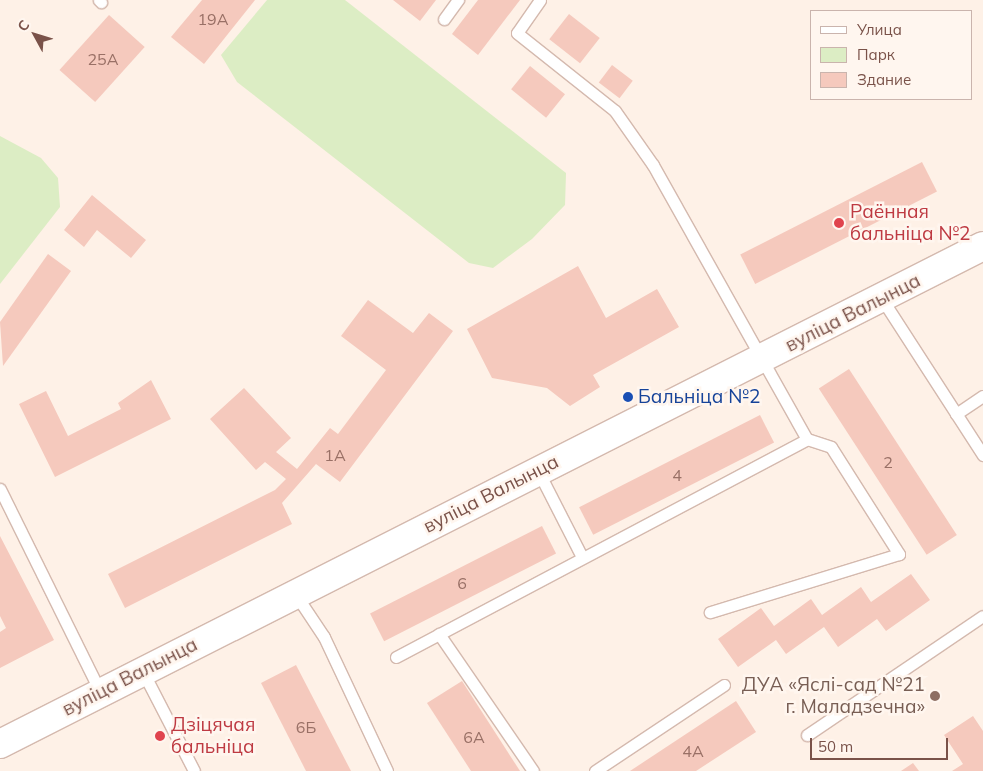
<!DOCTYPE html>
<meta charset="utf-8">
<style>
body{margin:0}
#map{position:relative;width:983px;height:771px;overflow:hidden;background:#fef1e7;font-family:Mulish,sans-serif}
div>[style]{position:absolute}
.green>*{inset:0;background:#dcedc4}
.building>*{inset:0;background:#f5c9bd;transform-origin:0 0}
.roads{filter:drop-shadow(1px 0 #d4b9ae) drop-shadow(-1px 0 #d4b9ae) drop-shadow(0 1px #d4b9ae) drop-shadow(0 -1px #d4b9ae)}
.service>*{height:11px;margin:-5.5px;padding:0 5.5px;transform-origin:5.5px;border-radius:5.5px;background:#fff}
.tertiary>*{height:28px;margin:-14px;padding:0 14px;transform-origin:14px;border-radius:14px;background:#fff}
.dots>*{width:14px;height:14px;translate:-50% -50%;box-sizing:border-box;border:2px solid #fff6ef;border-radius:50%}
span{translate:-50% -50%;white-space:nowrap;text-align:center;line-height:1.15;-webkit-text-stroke:5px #fff6ef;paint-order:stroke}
.number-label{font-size:16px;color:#997066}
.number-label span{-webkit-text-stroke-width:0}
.health-label{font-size:19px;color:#be3a42}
.left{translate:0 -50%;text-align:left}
.street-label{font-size:19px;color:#7a5249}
.transit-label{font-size:19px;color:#164399}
.education-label{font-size:19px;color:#785e54}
.right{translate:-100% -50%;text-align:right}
.legend{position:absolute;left:810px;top:10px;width:162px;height:90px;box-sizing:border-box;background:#fff6ef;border:1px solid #cab4ad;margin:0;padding:6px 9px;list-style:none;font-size:15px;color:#7a5249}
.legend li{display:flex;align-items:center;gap:10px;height:25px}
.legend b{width:25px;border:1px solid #cab4ad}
.north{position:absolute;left:10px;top:10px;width:50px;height:50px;-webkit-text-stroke:4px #fff6ef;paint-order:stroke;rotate:309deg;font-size:14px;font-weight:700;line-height:20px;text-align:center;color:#7a5249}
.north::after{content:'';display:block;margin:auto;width:18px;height:22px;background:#7a5249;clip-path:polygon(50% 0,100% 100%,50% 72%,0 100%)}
.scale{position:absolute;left:810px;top:738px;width:138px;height:22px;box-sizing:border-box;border:2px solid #7a5249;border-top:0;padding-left:6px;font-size:15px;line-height:18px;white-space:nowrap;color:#7a5249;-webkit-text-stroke:4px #fff6ef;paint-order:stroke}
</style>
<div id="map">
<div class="green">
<i style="clip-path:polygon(267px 0,345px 0,566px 173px,565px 205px,532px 239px,493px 268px,469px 263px,237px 82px,221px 55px)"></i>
<i style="clip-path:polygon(0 136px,41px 158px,58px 178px,60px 207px,0 284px)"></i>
</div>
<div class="building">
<i style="clip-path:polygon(202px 0,255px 0,204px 64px,171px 37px)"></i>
<i style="clip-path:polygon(393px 0,436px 0,420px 21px)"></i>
<i style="clip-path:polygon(478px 0,520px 0,478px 55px,452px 34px)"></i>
<i style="left:569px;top:14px;width:39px;height:32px;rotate:38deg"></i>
<i style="left:109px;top:15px;width:48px;height:74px;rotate:42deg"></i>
<i style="left:612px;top:65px;width:26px;height:22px;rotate:37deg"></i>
<i style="left:530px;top:66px;width:45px;height:30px;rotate:39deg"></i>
<i style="left:922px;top:162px;width:33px;height:204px;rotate:63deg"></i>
<i style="clip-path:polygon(92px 195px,146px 240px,131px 258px,97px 230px,84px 247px,64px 230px)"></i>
<i style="clip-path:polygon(48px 254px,71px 271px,3px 366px,0 322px)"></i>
<i style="clip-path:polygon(578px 266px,606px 318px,657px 289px,679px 327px,593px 375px,600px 387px,570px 406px,547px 388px,492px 378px,467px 329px)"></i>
<i style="clip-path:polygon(368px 300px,413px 333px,429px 313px,453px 331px,340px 482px,316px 464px,282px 503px,292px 524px,125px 608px,108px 574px,275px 490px,286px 479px,265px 462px,256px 470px,210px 419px,244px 388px,291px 438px,276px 452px,297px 469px,330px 428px,338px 434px,386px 370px,341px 336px)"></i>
<i style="left:849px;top:369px;width:198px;height:36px;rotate:57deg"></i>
<i style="clip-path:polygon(151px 380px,171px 419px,55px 477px,19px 404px,46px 391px,68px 436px,121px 409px,118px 403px)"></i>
<i style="left:760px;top:415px;width:31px;height:203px;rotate:63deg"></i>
<i style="left:542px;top:526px;width:31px;height:193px;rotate:63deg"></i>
<i style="clip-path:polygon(0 536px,54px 640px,0 668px,0 632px,6px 628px,0 616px)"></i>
<i style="clip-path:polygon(911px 574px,930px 600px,886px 631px,877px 619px,838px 647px,824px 627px,786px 654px,776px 640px,738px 667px,718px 639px,761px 608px,774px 626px,811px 599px,822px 615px,861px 587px,871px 602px)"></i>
<i style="clip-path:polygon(296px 665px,351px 771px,306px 771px,261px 683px)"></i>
<i style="clip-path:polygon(462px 681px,520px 771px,471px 771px,427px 703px)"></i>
<i style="clip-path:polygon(736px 701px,756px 732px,696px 771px,630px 771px)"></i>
<i style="clip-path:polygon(973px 716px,983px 731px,983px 771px,952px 771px,963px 764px,944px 735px)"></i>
<i style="clip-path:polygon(913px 763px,919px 771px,901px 771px)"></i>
</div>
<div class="roads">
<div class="service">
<i style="left:99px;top:0;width:3px;rotate:45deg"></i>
<i style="left:540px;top:0;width:40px;rotate:124.9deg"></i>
<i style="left:517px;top:33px;width:125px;rotate:38.5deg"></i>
<i style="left:615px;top:111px;width:66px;rotate:54.9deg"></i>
<i style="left:653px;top:165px;width:314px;rotate:60.7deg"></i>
<i style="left:444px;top:19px;width:24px;rotate:-54deg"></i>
<i style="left:882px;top:299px;width:186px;rotate:57.1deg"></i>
<i style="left:956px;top:414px;width:32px;rotate:-34deg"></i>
<i style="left:538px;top:471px;width:97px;rotate:62.9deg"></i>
<i style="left:0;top:489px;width:225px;rotate:63.7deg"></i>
<i style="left:296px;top:595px;width:50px;rotate:56.3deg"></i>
<i style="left:324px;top:637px;width:148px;rotate:64.8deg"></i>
<i style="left:439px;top:634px;width:166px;rotate:55.5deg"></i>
<i style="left:396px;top:657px;width:465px;rotate:-27.9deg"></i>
<i style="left:807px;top:439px;width:25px;rotate:18deg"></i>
<i style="left:831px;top:447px;width:127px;rotate:57.6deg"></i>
<i style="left:899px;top:554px;width:198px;rotate:162.9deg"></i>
<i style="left:143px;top:672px;width:111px;rotate:62.7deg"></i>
<i style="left:807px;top:735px;width:212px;rotate:-34.1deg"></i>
<i style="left:595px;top:771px;width:155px;rotate:-33.7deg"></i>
</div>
<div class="tertiary">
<i style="left:0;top:744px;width:1102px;rotate:-26.87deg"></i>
</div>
</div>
<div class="dots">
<i style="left:839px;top:223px;background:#e0444e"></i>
<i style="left:628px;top:397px;background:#1a4fb4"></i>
<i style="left:935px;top:696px;background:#8d6e63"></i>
<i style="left:160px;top:736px;background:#e0444e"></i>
</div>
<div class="number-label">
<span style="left:213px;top:19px">19А</span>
<span style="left:103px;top:59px">25А</span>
<span style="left:335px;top:455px">1А</span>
<span style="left:888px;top:462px">2</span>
<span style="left:677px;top:475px">4</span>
<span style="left:462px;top:583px">6</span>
<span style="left:306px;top:727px">6Б</span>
<span style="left:474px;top:737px">6А</span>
<span style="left:693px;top:751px">4А</span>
</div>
<div class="health-label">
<span class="left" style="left:850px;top:223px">Раённая<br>бальніца №2</span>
<span class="left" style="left:171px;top:736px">Дзіцячая<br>бальніца</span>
</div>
<div class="street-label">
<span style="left:853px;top:313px;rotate:-27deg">вуліца Валынца</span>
<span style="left:491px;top:494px;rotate:-27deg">вуліца Валынца</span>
<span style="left:130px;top:677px;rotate:-27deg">вуліца Валынца</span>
</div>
<div class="transit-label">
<span class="left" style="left:638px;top:397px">Бальніца №2</span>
</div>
<div class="education-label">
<span class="right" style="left:925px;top:696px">ДУА «Яслі-сад №21<br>г. Маладзечна»</span>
</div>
<ul class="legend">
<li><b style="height:6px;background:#fff"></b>Улица</li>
<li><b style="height:14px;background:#dcedc4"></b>Парк</li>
<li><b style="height:14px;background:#f5c9bd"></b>Здание</li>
</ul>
<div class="north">С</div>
<div class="scale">50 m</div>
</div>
